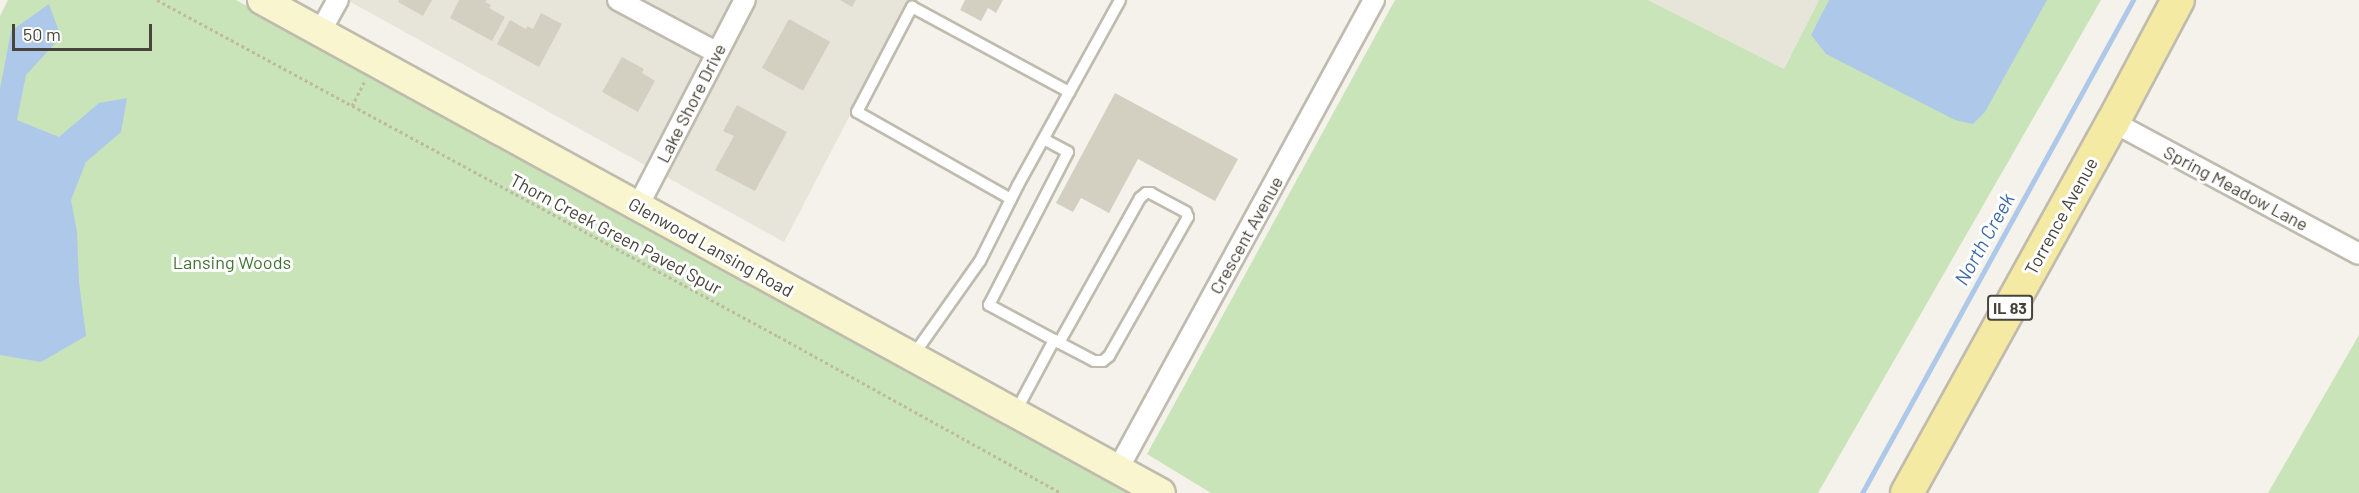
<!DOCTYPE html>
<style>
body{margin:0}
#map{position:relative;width:2359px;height:493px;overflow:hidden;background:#f4f2eb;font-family:Barlow,sans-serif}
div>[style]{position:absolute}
.residential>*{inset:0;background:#e7e5da}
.green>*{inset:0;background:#c9e4b8}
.water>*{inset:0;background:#aec8ea}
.stream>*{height:5px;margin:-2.5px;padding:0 2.5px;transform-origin:2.5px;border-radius:2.5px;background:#aec8ea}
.building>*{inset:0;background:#d4d0c1;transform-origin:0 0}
.path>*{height:3px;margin-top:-1.5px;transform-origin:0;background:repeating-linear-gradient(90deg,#bfb9a1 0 3px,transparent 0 6px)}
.roads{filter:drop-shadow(2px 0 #bfbbae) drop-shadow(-2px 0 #bfbbae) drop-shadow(0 2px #bfbbae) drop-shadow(0 -2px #bfbbae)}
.lane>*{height:10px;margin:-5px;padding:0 5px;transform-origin:5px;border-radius:5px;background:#fff}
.street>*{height:20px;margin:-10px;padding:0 10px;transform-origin:10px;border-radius:10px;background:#fff}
.secondary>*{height:28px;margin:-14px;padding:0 14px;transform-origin:14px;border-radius:14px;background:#f9f6cf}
.primary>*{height:32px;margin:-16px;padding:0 16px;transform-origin:16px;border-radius:16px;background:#f4eaa3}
span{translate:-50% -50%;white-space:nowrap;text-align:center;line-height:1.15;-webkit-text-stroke:6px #fff;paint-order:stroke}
.shield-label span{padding:2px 4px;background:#fff;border:2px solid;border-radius:4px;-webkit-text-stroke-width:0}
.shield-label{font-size:16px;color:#474439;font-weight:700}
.street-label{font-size:18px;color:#474439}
.park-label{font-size:18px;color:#417432}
.water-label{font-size:20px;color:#3c6aa9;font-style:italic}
.scale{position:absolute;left:12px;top:24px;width:140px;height:27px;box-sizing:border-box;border:3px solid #474439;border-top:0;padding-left:8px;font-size:18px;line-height:21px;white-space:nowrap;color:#474439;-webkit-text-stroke:4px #fff;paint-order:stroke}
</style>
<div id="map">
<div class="residential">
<i style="clip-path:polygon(347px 0,910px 0,784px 242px)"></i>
<i style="clip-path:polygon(1648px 0,1819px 0,1784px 69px)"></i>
</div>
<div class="green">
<i style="clip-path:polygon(8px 0,236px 0,1131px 493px,0 493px,0 16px)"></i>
<i style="clip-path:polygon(1395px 0,1648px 0,1784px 69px,1819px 0,2101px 0,1818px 493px,1211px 493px,1147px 454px)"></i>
<i style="clip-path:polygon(2359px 335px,2359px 493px,2268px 493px)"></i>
</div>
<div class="water">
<i style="clip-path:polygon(1829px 0,2047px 0,1985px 112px,1973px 124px,1955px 120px,1826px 54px,1811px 35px)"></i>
<i style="clip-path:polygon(49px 4px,61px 37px,26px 75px,17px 120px,59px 137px,99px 103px,127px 98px,121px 132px,86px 162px,71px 200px,77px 232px,79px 282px,86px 336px,41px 362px,0 355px,0 89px,11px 31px)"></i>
</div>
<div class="stream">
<i style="left:1862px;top:493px;width:563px;rotate:-61.2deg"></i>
</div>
<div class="building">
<i style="clip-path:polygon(399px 0,432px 0,423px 16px,398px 2px)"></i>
<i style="clip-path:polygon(459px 0,487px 0,485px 2px,491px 5px,489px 8px,505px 17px,492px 41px,450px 18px)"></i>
<i style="clip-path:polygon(840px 0,856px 0,852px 7px)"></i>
<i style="clip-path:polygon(965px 0,1003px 0,996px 13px,988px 8px,981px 21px,960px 10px)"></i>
<i style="clip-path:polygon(541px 13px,562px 24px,539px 67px,497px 44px,510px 20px,526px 29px,527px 26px,533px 29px)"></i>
<i style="left:789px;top:19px;width:47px;height:56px;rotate:29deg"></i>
<i style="clip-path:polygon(622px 57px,644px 69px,642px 73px,655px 81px,638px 112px,602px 92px)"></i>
<i style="clip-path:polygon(1115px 93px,1238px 159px,1215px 201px,1138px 159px,1109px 213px,1081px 198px,1073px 212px,1056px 203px)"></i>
<i style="clip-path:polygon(737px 105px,787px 132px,755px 191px,715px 170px,734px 136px,723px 131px)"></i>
</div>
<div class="path">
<i style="left:157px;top:0;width:706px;rotate:28.42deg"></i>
<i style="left:778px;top:336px;width:324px;rotate:29deg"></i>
<i style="left:352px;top:106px;width:28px;rotate:-63deg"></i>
</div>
<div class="roads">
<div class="lane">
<i style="left:1011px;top:199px;width:177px;rotate:-150.5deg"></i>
<i style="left:857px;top:112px;width:119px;rotate:-62.4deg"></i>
<i style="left:912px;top:7px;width:179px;rotate:28.4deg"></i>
<i style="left:1054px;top:340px;width:45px;rotate:27.7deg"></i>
<i style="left:1094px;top:361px;width:9px"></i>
<i style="left:1103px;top:361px;width:8px;rotate:-40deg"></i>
<i style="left:1109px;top:356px;width:160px;rotate:-60.4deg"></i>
<i style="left:1188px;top:217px;width:5px;rotate:-112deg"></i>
<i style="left:1186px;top:212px;width:40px;rotate:-152deg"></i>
<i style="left:1151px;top:193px;width:5px;rotate:180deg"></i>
<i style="left:1146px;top:193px;width:8px;rotate:140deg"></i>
<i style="left:1140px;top:198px;width:166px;rotate:119.2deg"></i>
<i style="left:912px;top:357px;width:118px;rotate:-54.7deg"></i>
<i style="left:980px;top:261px;width:85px;rotate:-63.4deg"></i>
<i style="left:1018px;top:185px;width:211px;rotate:-61.1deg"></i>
<i style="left:1015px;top:413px;width:83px;rotate:-61.9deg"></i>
<i style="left:1054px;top:340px;width:74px;rotate:-151.7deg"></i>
<i style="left:989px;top:305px;width:172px;rotate:-62.7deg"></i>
<i style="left:1068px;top:152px;width:27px;rotate:-152deg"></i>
</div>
<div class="street">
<i style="left:618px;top:0;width:111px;rotate:28deg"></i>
<i style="left:320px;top:32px;width:37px;rotate:-61deg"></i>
<i style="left:2113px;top:122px;width:279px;rotate:28.2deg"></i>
<i style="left:638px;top:206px;width:232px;rotate:-62.6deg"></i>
<i style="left:1118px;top:469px;width:534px;rotate:-61.37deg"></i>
</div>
<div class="secondary">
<i style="left:262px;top:0;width:1025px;rotate:28.74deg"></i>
</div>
<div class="primary">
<i style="left:1907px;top:493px;width:424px;rotate:-61deg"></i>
<i style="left:2113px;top:122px;width:138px;rotate:-62deg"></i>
</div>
</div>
<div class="shield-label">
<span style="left:2010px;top:308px">IL 83</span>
</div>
<div class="street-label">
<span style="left:691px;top:103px;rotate:-63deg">Lake Shore Drive</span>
<span style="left:2236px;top:188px;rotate:28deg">Spring Meadow Lane</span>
<span style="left:2061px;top:216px;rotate:-61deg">Torrence Avenue</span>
<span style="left:616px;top:234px;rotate:28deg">Thorn Creek Green Paved Spur</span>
<span style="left:1246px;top:235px;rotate:-61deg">Crescent Avenue</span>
<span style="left:711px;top:247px;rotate:29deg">Glenwood Lansing Road</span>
</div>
<div class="park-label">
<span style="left:232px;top:262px">Lansing Woods</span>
</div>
<div class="water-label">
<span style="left:1984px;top:239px;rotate:-61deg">North Creek</span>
</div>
<div class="scale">50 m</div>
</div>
